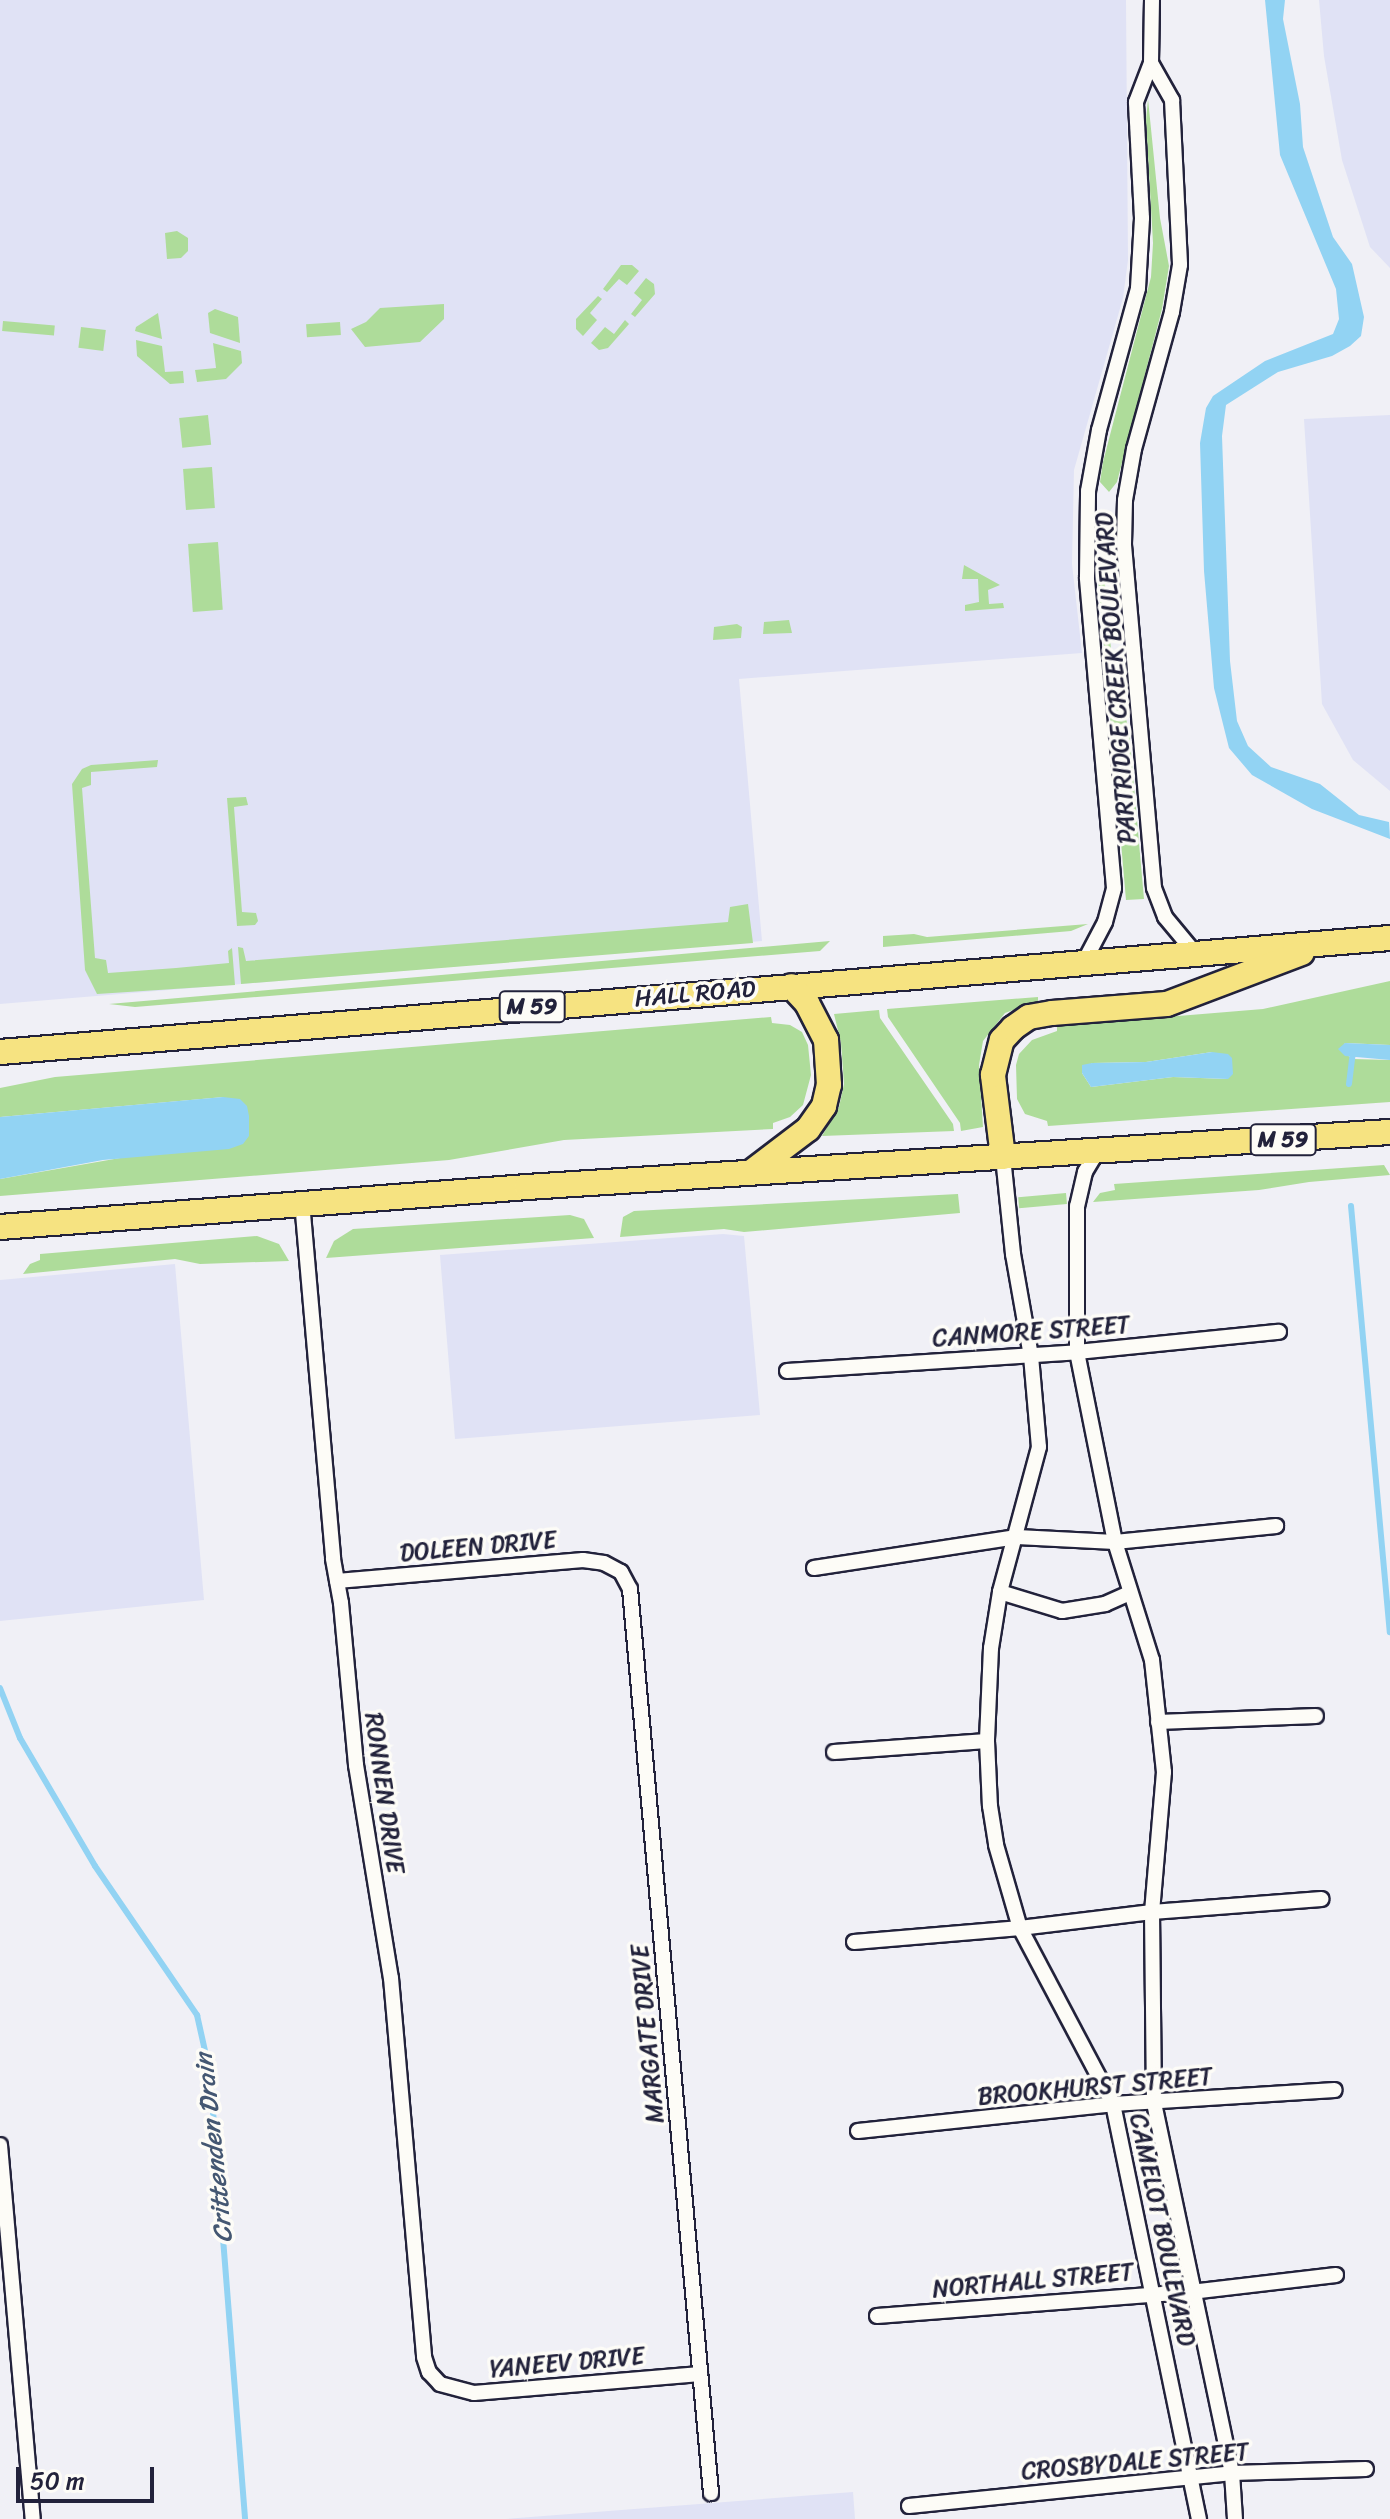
<!DOCTYPE html>
<style>
body{margin:0}
#map{position:relative;width:1390px;height:2519px;overflow:hidden;background:#f0f0f6;font-family:Sriracha,sans-serif}
div>[style]{position:absolute}
.built>*{inset:0;background:#e0e2f5}
.green>*{inset:0;background:#aedc9a;transform-origin:0 0}
.water>*{inset:0;background:#92d3f3}
.stream>*{height:6px;margin:-3px;padding:0 3px;transform-origin:3px;border-radius:3px;background:#92d3f3}
.roads{filter:drop-shadow(2px 0 #22223b) drop-shadow(-2px 0 #22223b) drop-shadow(0 2px #22223b) drop-shadow(0 -2px #22223b)}
.minor>*{height:14px;margin:-7px;padding:0 7px;transform-origin:7px;border-radius:7px;background:#fdfcf7}
.trunk>*{height:24px;margin:-12px;padding:0 12px;transform-origin:12px;border-radius:12px;background:#f6e381}
span{translate:-50% -50%;white-space:nowrap;text-align:center;line-height:1.15;-webkit-text-stroke:7px #fdfcf7;paint-order:stroke}
.shield-label span{padding:2px 6px;background:#fdfcf7;border:2px solid;border-radius:6px;-webkit-text-stroke-width:0}
.shield-label{font-size:22px;color:#22223b;font-weight:700}
.street-label{font-size:24px;color:#22223b}
.water-label{font-size:26px;color:#445772;font-style:italic}
.scale{position:absolute;left:16px;top:2467px;width:138px;height:36px;box-sizing:border-box;border:4px solid #22223b;border-top:0;padding-left:10px;font-size:24px;line-height:28px;white-space:nowrap;color:#22223b;-webkit-text-stroke:6px #fdfcf7;paint-order:stroke}
</style>
<div id="map">
<div class="built">
<i style="clip-path:polygon(0 0,1126px 0,1128px 260px,1123px 298px,1074px 470px,1072px 564px,1082px 653px,739px 679px,762px 941px,0 1004px)"></i>
<i style="clip-path:polygon(1319px 0,1390px 0,1390px 268px,1370px 247px,1342px 160px,1324px 56px)"></i>
<i style="clip-path:polygon(1390px 415px,1390px 791px,1353px 760px,1322px 704px,1304px 419px)"></i>
<i style="clip-path:polygon(723px 1234px,744px 1236px,760px 1415px,455px 1439px,440px 1255px)"></i>
<i style="clip-path:polygon(175px 1264px,204px 1600px,0 1621px,0 1280px)"></i>
<i style="clip-path:polygon(853px 2492px,855px 2519px,506px 2519px)"></i>
</div>
<div class="green">
<i style="clip-path:polygon(1148px 99px,1160px 218px,1169px 266px,1162px 309px,1117px 482px,1109px 492px,1100px 482px,1103px 462px,1151px 277px,1153px 243px,1146px 121px)"></i>
<i style="clip-path:polygon(177px 231px,188px 238px,188px 251px,181px 258px,167px 259px,165px 233px)"></i>
<i style="clip-path:polygon(621px 265px,632px 265px,639px 271px,627px 285px,619px 279px,607px 292px,603px 289px)"></i>
<i style="clip-path:polygon(646px 278px,654px 284px,655px 294px,635px 317px,631px 314px,642px 300px,634px 293px)"></i>
<i style="clip-path:polygon(598px 296px,602px 299px,590px 313px,597px 320px,583px 336px,576px 329px,576px 319px)"></i>
<i style="clip-path:polygon(444px 304px,444px 319px,420px 342px,365px 347px,351px 329px,366px 322px,380px 308px)"></i>
<i style="clip-path:polygon(215px 309px,238px 317px,240px 343px,210px 333px,208px 313px)"></i>
<i style="clip-path:polygon(158px 313px,162px 339px,135px 331px,136px 327px)"></i>
<i style="clip-path:polygon(625px 320px,629px 324px,608px 348px,599px 350px,591px 343px,605px 327px,614px 334px)"></i>
<i style="left:3px;top:321px;width:52px;height:10px;rotate:5deg"></i>
<i style="left:340px;top:322px;width:13px;height:34px;rotate:86deg"></i>
<i style="left:81px;top:327px;width:25px;height:21px;rotate:7deg"></i>
<i style="clip-path:polygon(136px 340px,162px 346px,165px 372px,183px 371px,184px 383px,170px 384px,137px 356px)"></i>
<i style="clip-path:polygon(213px 343px,241px 351px,242px 363px,226px 379px,197px 382px,195px 370px,216px 368px)"></i>
<i style="left:208px;top:415px;width:30px;height:29px;rotate:84deg"></i>
<i style="left:212px;top:467px;width:41px;height:29px;rotate:86deg"></i>
<i style="left:218px;top:542px;width:68px;height:30px;rotate:86deg"></i>
<i style="clip-path:polygon(964px 565px,1000px 585px,988px 590px,989px 604px,1003px 603px,1004px 608px,965px 611px,965px 605px,979px 602px,978px 579px,962px 579px)"></i>
<i style="clip-path:polygon(1104px 573px,1113px 671px,1129px 730px,1144px 899px,1126px 900px,1098px 577px)"></i>
<i style="clip-path:polygon(789px 620px,792px 633px,763px 634px,764px 622px)"></i>
<i style="clip-path:polygon(737px 624px,742px 627px,741px 638px,713px 640px,714px 627px)"></i>
<i style="clip-path:polygon(158px 760px,157px 767px,91px 772px,91px 785px,82px 788px,95px 958px,106px 960px,108px 973px,176px 968px,229px 963px,228px 951px,232px 948px,235px 985px,97px 994px,85px 970px,72px 784px,82px 769px,91px 765px)"></i>
<i style="clip-path:polygon(246px 797px,248px 805px,234px 807px,242px 912px,256px 913px,258px 921px,255px 925px,237px 926px,227px 798px)"></i>
<i style="clip-path:polygon(748px 904px,753px 943px,241px 984px,238px 947px,243px 948px,246px 961px,728px 922px,730px 907px)"></i>
<i style="clip-path:polygon(1088px 924px,1071px 931px,883px 947px,883px 936px,914px 934px,927px 937px)"></i>
<i style="clip-path:polygon(830px 941px,820px 951px,135px 1007px,109px 1004px)"></i>
<i style="clip-path:polygon(evenodd,1390px 981px,1390px 1045px,1345px 1043px,1341px 1051px,1353px 1059px,1390px 1060px,1390px 1102px,1048px 1126px,1047px 1121px,1025px 1114px,1017px 1099px,1016px 1065px,1019px 1054px,1032px 1040px,1057px 1031px,1057px 1026px,1263px 1009px,1390px 981px,1212px 1052px,1227px 1079px,1173px 1077px,1091px 1087px,1082px 1073px,1092px 1063px,1146px 1062px,1212px 1052px)"></i>
<i style="clip-path:polygon(1038px 997px,1038px 1001px,1005px 1013px,983px 1041px,979px 1065px,983px 1127px,961px 1131px,960px 1123px,888px 1017px,887px 1009px)"></i>
<i style="clip-path:polygon(879px 1010px,880px 1018px,953px 1124px,954px 1131px,822px 1136px,839px 1107px,844px 1084px,841px 1043px,834px 1014px)"></i>
<i style="clip-path:polygon(771px 1017px,772px 1023px,790px 1025px,802px 1032px,808px 1045px,811px 1075px,803px 1105px,790px 1117px,773px 1123px,773px 1129px,564px 1140px,449px 1160px,0 1196px,0 1179px,120px 1158px,224px 1097px,0 1117px,0 1088px,55px 1077px)"></i>
<i style="clip-path:polygon(1384px 1165px,1390px 1175px,1309px 1182px,1259px 1190px,1093px 1202px,1100px 1193px,1115px 1190px,1114px 1184px)"></i>
<i style="left:1066px;top:1193px;width:11px;height:48px;rotate:85deg"></i>
<i style="clip-path:polygon(958px 1194px,960px 1213px,744px 1232px,724px 1229px,620px 1237px,623px 1217px,634px 1211px)"></i>
<i style="clip-path:polygon(570px 1215px,584px 1219px,594px 1238px,326px 1258px,334px 1241px,353px 1229px)"></i>
<i style="clip-path:polygon(257px 1236px,279px 1244px,289px 1261px,200px 1264px,175px 1259px,23px 1274px,30px 1264px,40px 1260px,40px 1254px)"></i>
</div>
<div class="water">
<i style="clip-path:polygon(1265px 0,1285px 0,1283px 19px,1300px 104px,1303px 147px,1333px 237px,1352px 264px,1364px 317px,1361px 336px,1350px 346px,1332px 356px,1278px 372px,1226px 405px,1222px 436px,1230px 661px,1237px 721px,1248px 746px,1271px 767px,1320px 784px,1359px 815px,1389px 822px,1390px 839px,1312px 809px,1252px 775px,1229px 748px,1214px 688px,1204px 571px,1200px 443px,1206px 408px,1213px 396px,1265px 361px,1333px 334px,1339px 319px,1336px 289px,1280px 155px)"></i>
<i style="clip-path:polygon(1345px 1043px,1390px 1045px,1390px 1060px,1345px 1056px,1338px 1049px)"></i>
<i style="clip-path:polygon(1212px 1052px,1228px 1054px,1232px 1058px,1233px 1074px,1228px 1079px,1173px 1077px,1091px 1087px,1082px 1073px,1082px 1065px,1092px 1063px,1146px 1062px)"></i>
<i style="clip-path:polygon(223px 1097px,240px 1099px,247px 1106px,249px 1116px,249px 1136px,243px 1144px,229px 1149px,103px 1160px,0 1179px,0 1117px)"></i>
</div>
<div class="stream">
<i style="left:1349px;top:1084px;width:32px;rotate:-83deg"></i>
<i style="left:1351px;top:1206px;width:428px;rotate:84.8deg"></i>
<i style="left:0;top:1688px;width:54px;rotate:68.2deg"></i>
<i style="left:20px;top:1738px;width:148px;rotate:59.6deg"></i>
<i style="left:95px;top:1866px;width:181px;rotate:55.6deg"></i>
<i style="left:197px;top:2015px;width:59px;rotate:77.4deg"></i>
<i style="left:210px;top:2073px;width:447px;rotate:85.5deg"></i>
</div>
<div class="roads">
<div class="minor">
<i style="left:1151px;top:63px;width:43px;rotate:60.4deg"></i>
<i style="left:1172px;top:100px;width:165px;rotate:87.2deg"></i>
<i style="left:1180px;top:265px;width:48px;rotate:99.7deg"></i>
<i style="left:1172px;top:312px;width:142px;rotate:105.5deg"></i>
<i style="left:1134px;top:449px;width:52px;rotate:100deg"></i>
<i style="left:1125px;top:500px;width:45px;rotate:91.3deg"></i>
<i style="left:1124px;top:545px;width:344px;rotate:85deg"></i>
<i style="left:1154px;top:888px;width:31px;rotate:69deg"></i>
<i style="left:1165px;top:917px;width:47px;rotate:50.2deg"></i>
<i style="left:1084px;top:962px;width:45px;rotate:-62.3deg"></i>
<i style="left:1105px;top:922px;width:35px;rotate:-75deg"></i>
<i style="left:1114px;top:888px;width:312px;rotate:-95deg"></i>
<i style="left:1087px;top:577px;width:86px;rotate:-89.3deg"></i>
<i style="left:1088px;top:491px;width:62px;rotate:-79.8deg"></i>
<i style="left:1099px;top:430px;width:147px;rotate:-74.6deg"></i>
<i style="left:1138px;top:288px;width:70px;rotate:-86.7deg"></i>
<i style="left:1142px;top:218px;width:116px;rotate:-93deg"></i>
<i style="left:1136px;top:102px;width:42px;rotate:-69deg"></i>
<i style="left:1151px;top:63px;width:63px;rotate:-89.1deg"></i>
<i style="left:1097px;top:1152px;width:23px;rotate:121deg"></i>
<i style="left:1085px;top:1172px;width:35px;rotate:103deg"></i>
<i style="left:1077px;top:1206px;width:146px;rotate:90deg"></i>
<i style="left:1077px;top:1352px;width:194px;rotate:78.7deg"></i>
<i style="left:1115px;top:1542px;width:124px;rotate:72.6deg"></i>
<i style="left:1152px;top:1660px;width:113px;rotate:83.9deg"></i>
<i style="left:1164px;top:1772px;width:141px;rotate:94.9deg"></i>
<i style="left:1152px;top:1912px;width:191px;rotate:89.4deg"></i>
<i style="left:1154px;top:2103px;width:378px;rotate:78.1deg"></i>
<i style="left:1232px;top:2473px;width:46px;rotate:86.3deg"></i>
<i style="left:1003px;top:1157px;width:98px;rotate:84.1deg"></i>
<i style="left:1013px;top:1254px;width:104px;rotate:80deg"></i>
<i style="left:1031px;top:1356px;width:91px;rotate:85deg"></i>
<i style="left:1039px;top:1447px;width:150px;rotate:105.1deg"></i>
<i style="left:1000px;top:1592px;width:57px;rotate:99.1deg"></i>
<i style="left:991px;top:1648px;width:93px;rotate:92.5deg"></i>
<i style="left:987px;top:1741px;width:65px;rotate:87.4deg"></i>
<i style="left:990px;top:1806px;width:39px;rotate:81deg"></i>
<i style="left:996px;top:1845px;width:86px;rotate:73.9deg"></i>
<i style="left:1020px;top:1928px;width:199px;rotate:62.1deg"></i>
<i style="left:1113px;top:2104px;width:424px;rotate:78.3deg"></i>
<i style="left:302px;top:1202px;width:358px;rotate:85deg"></i>
<i style="left:333px;top:1559px;width:45px;rotate:79.7deg"></i>
<i style="left:341px;top:1603px;width:163px;rotate:84.7deg"></i>
<i style="left:356px;top:1765px;width:216px;rotate:80.7deg"></i>
<i style="left:391px;top:1978px;width:380px;rotate:85deg"></i>
<i style="left:424px;top:2357px;width:16px;rotate:72deg"></i>
<i style="left:429px;top:2372px;width:16px;rotate:47deg"></i>
<i style="left:440px;top:2384px;width:35px;rotate:15deg"></i>
<i style="left:474px;top:2393px;width:227px;rotate:-4.8deg"></i>
<i style="left:787px;top:1371px;width:291px;rotate:-3.7deg"></i>
<i style="left:1077px;top:1352px;width:203px;rotate:-5.7deg"></i>
<i style="left:814px;top:1568px;width:205px;rotate:-8.7deg"></i>
<i style="left:1017px;top:1537px;width:98px;rotate:2.9deg"></i>
<i style="left:1115px;top:1542px;width:162px;rotate:-5.7deg"></i>
<i style="left:337px;top:1581px;width:247px;rotate:-4.9deg"></i>
<i style="left:583px;top:1560px;width:21px;rotate:8deg"></i>
<i style="left:604px;top:1563px;width:19px;rotate:28deg"></i>
<i style="left:621px;top:1572px;width:19px;rotate:62deg"></i>
<i style="left:630px;top:1589px;width:908px;rotate:84.88deg"></i>
<i style="left:1000px;top:1592px;width:65px;rotate:17deg"></i>
<i style="left:1062px;top:1611px;width:44px;rotate:-9.2deg"></i>
<i style="left:1105px;top:1604px;width:27px;rotate:-24deg"></i>
<i style="left:1158px;top:1722px;width:158px;rotate:-2.2deg"></i>
<i style="left:834px;top:1752px;width:153px;rotate:-4.1deg"></i>
<i style="left:854px;top:1942px;width:167px;rotate:-4.8deg"></i>
<i style="left:1020px;top:1928px;width:133px;rotate:-6.9deg"></i>
<i style="left:1152px;top:1912px;width:170px;rotate:-4.4deg"></i>
<i style="left:858px;top:2131px;width:256px;rotate:-6deg"></i>
<i style="left:1113px;top:2104px;width:222px;rotate:-3.6deg"></i>
<i style="left:0;top:2145px;width:375px;rotate:85deg"></i>
<i style="left:877px;top:2316px;width:315px;rotate:-4.4deg"></i>
<i style="left:1191px;top:2292px;width:146px;rotate:-6.7deg"></i>
<i style="left:909px;top:2506px;width:325px;rotate:-5.8deg"></i>
<i style="left:1232px;top:2473px;width:134px;rotate:-1.7deg"></i>
</div>
<div class="trunk">
<i style="left:0;top:1052px;width:1395px;rotate:-4.69deg"></i>
<i style="left:1003px;top:1157px;width:83px;rotate:-97deg"></i>
<i style="left:993px;top:1075px;width:36px;rotate:-76deg"></i>
<i style="left:1002px;top:1040px;width:16px;rotate:-47deg"></i>
<i style="left:1013px;top:1028px;width:19px;rotate:-35deg"></i>
<i style="left:1029px;top:1017px;width:23px;rotate:-10deg"></i>
<i style="left:1052px;top:1013px;width:115px;rotate:-4.5deg"></i>
<i style="left:1167px;top:1004px;width:144px;rotate:-20.7deg"></i>
<i style="left:750px;top:1173px;width:73px;rotate:-37.2deg"></i>
<i style="left:808px;top:1129px;width:28px;rotate:-55deg"></i>
<i style="left:824px;top:1106px;width:22px;rotate:-77deg"></i>
<i style="left:829px;top:1085px;width:45px;rotate:-93.8deg"></i>
<i style="left:826px;top:1040px;width:42px;rotate:-117.2deg"></i>
<i style="left:807px;top:1003px;width:23px;rotate:-133deg"></i>
<i style="left:0;top:1227px;width:529px;rotate:-4.34deg"></i>
<i style="left:527px;top:1187px;width:865px;rotate:-3.65deg"></i>
</div>
</div>
<div class="shield-label">
<span style="left:532px;top:1007px">M 59</span>
<span style="left:1283px;top:1140px">M 59</span>
</div>
<div class="street-label">
<span style="left:1116px;top:678px;rotate:-94deg">PARTRIDGE CREEK BOULEVARD</span>
<span style="left:695px;top:994px;rotate:-5deg">HALL ROAD</span>
<span style="left:1031px;top:1332px;rotate:-4deg">CANMORE STREET</span>
<span style="left:478px;top:1547px;rotate:-5deg">DOLEEN DRIVE</span>
<span style="left:384px;top:1793px;rotate:82deg">RONNEN DRIVE</span>
<span style="left:648px;top:2034px;rotate:-95deg">MARGATE DRIVE</span>
<span style="left:1095px;top:2087px;rotate:-5deg">BROOKHURST STREET</span>
<span style="left:1162px;top:2230px;rotate:78deg">CAMELOT BOULEVARD</span>
<span style="left:1033px;top:2281px;rotate:-5deg">NORTHALL STREET</span>
<span style="left:567px;top:2363px;rotate:-5deg">YANEEV DRIVE</span>
<span style="left:1135px;top:2462px;rotate:-5deg">CROSBYDALE STREET</span>
</div>
<div class="water-label">
<span style="left:214px;top:2148px;rotate:-96deg">Crittenden Drain</span>
</div>
<div class="scale">50 m</div>
</div>
